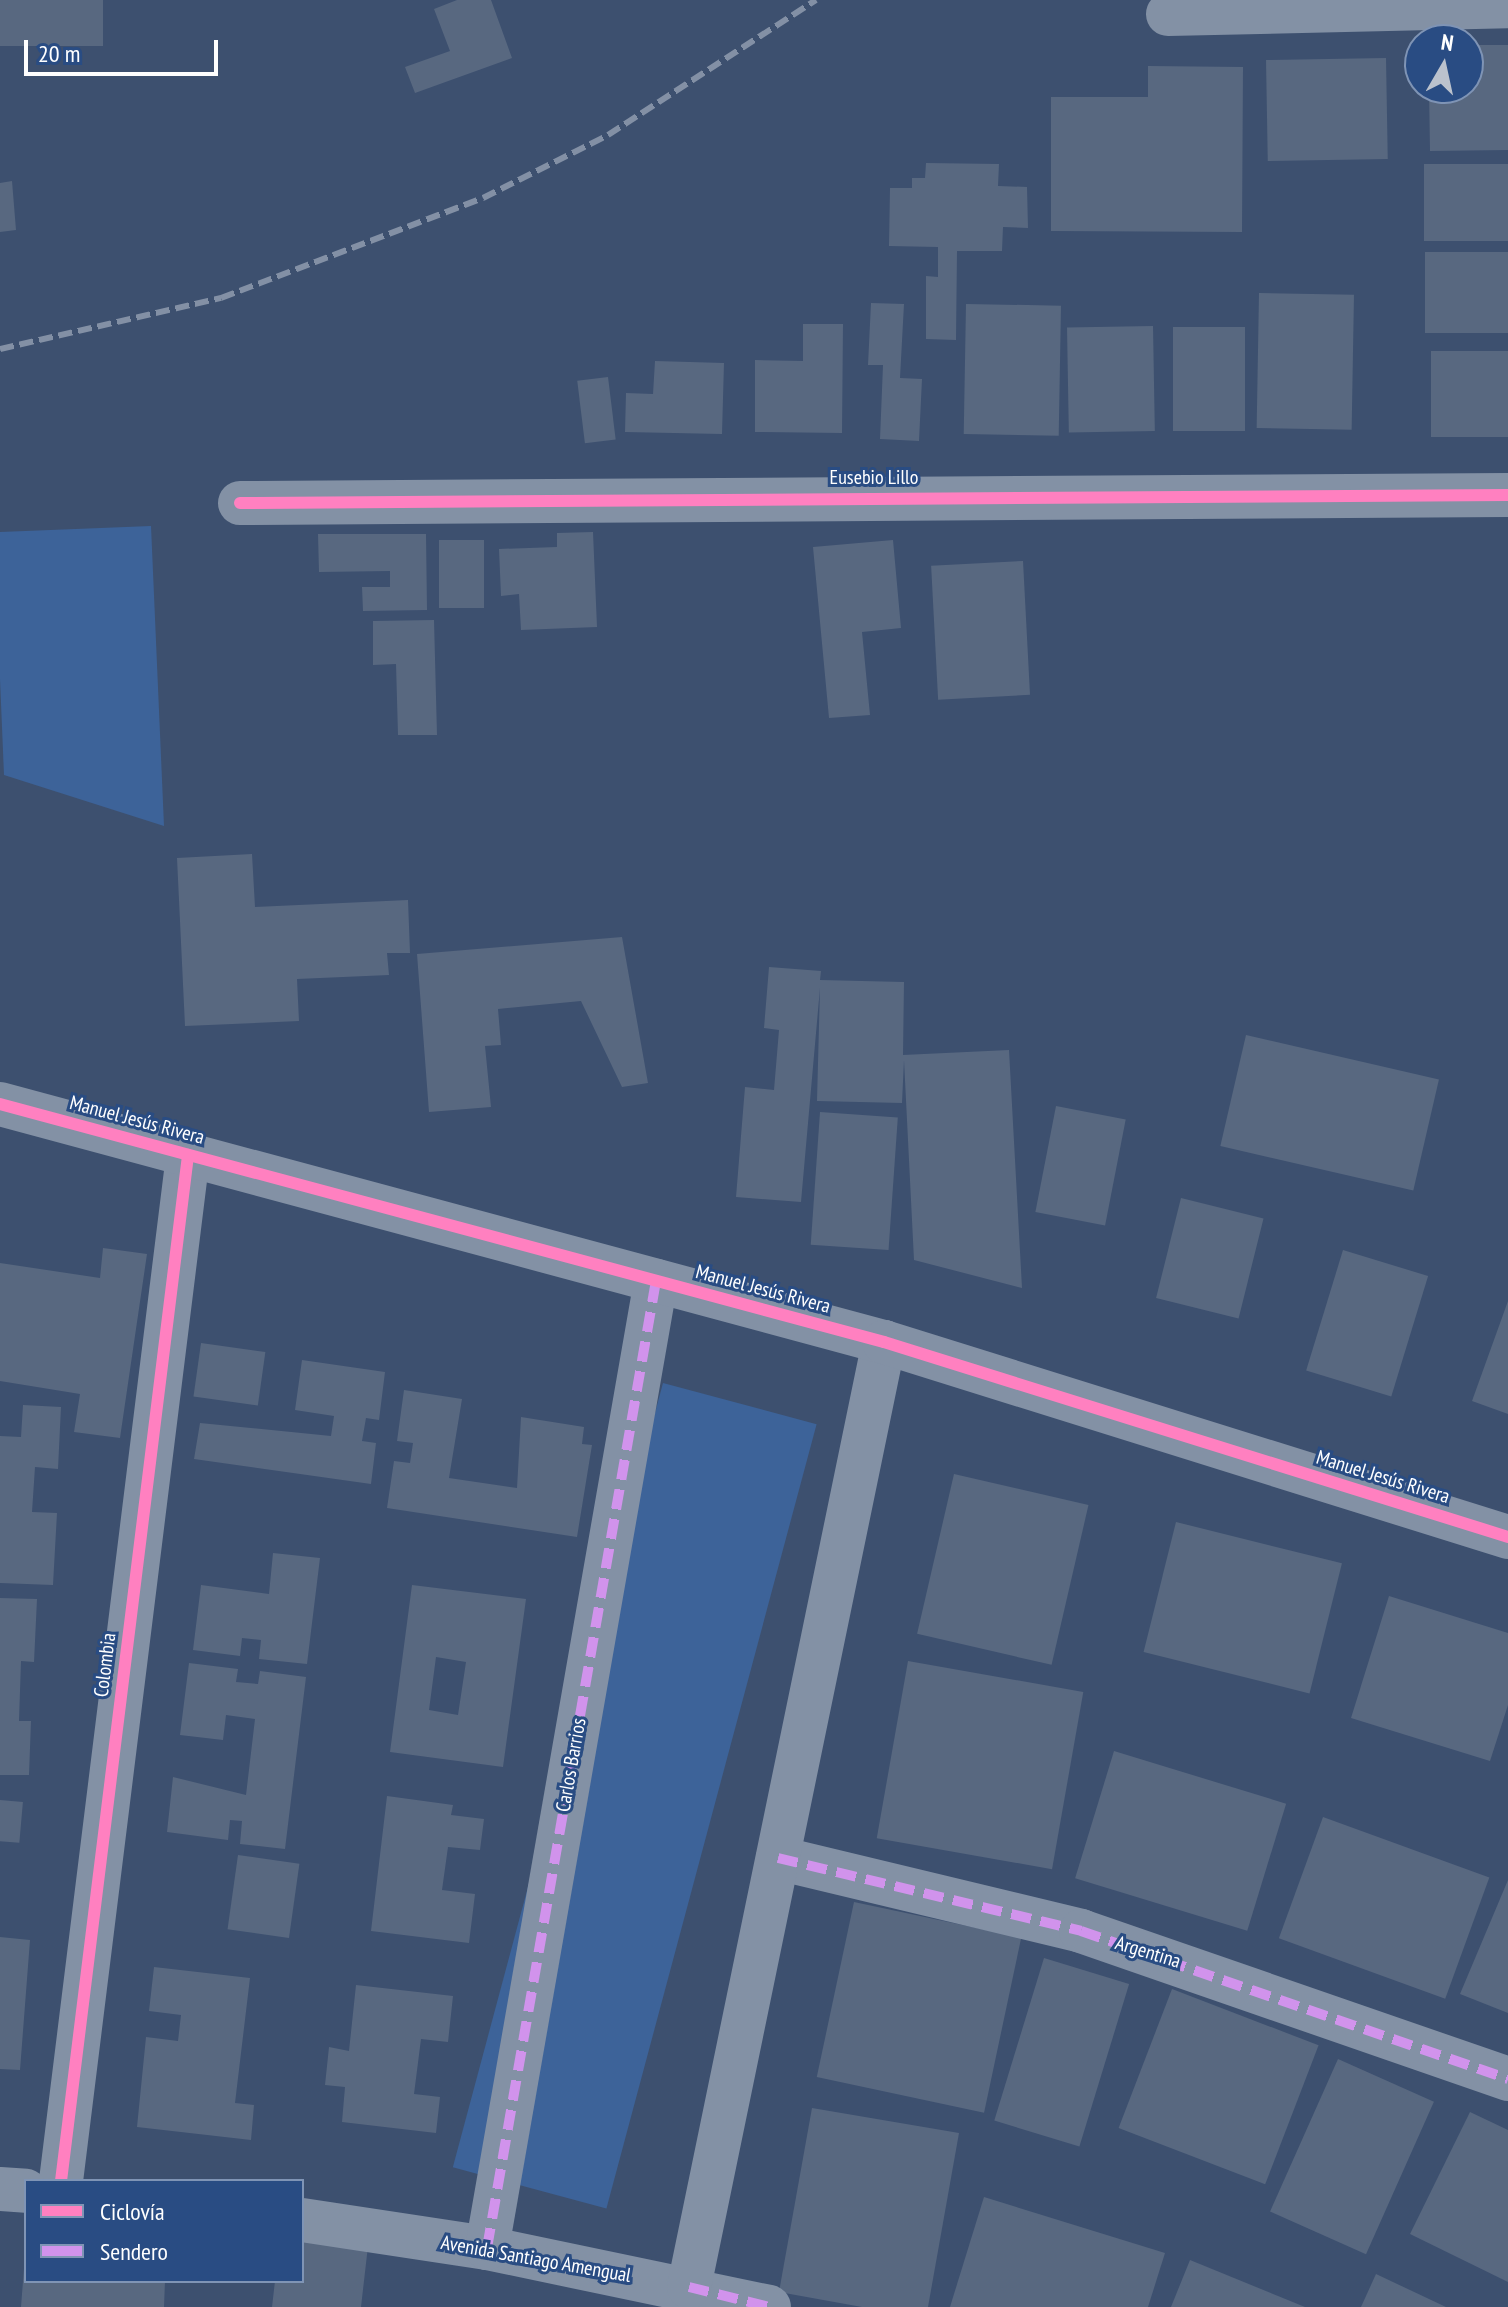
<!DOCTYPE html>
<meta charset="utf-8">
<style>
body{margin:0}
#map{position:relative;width:1508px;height:2307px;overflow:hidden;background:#3d506f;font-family:"PT Sans Narrow",sans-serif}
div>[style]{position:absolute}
.green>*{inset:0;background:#3d6399;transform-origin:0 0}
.building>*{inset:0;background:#586880;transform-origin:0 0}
.minor>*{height:44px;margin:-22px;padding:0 22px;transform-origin:22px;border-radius:22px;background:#8391a5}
.tertiary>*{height:44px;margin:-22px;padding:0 22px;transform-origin:22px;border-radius:22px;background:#8391a5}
.rail>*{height:6px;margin-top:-3px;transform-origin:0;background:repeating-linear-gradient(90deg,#8390a5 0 14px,transparent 0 20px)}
.quiet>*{height:10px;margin-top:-5px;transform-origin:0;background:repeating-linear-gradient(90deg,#d193ec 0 20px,transparent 0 30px)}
.cycleway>*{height:12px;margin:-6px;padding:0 6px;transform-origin:6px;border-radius:6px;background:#ff80c0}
span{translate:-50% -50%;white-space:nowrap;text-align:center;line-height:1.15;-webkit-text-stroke:6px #294c83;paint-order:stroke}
.street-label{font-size:20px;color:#fff}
.legend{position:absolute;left:24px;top:2179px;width:280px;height:104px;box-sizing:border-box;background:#294c83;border:2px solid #7f94b5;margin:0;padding:10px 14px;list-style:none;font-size:24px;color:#fff}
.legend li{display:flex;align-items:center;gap:16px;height:40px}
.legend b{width:40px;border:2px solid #7f94b5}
.north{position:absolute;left:1404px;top:24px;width:80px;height:80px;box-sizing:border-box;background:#294c83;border:2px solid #7f94b5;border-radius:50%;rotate:9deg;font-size:22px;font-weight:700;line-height:32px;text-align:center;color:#fff}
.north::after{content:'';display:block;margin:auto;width:28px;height:36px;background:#bbc2cd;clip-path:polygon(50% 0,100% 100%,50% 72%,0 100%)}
.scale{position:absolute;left:24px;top:40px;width:194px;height:36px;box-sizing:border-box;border:4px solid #fff;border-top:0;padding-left:10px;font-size:24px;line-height:28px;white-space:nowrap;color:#fff;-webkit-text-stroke:6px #294c83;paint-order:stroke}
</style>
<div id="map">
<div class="green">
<i style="clip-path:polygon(151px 526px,164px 826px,4px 775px,0 679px,0 532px)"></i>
<i style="left:663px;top:1383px;width:159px;height:812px;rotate:15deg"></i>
</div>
<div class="building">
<i style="left:0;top:0;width:103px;height:46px"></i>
<i style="clip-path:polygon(457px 0,491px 0,512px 58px,415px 93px,405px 67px,450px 51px,434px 9px)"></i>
<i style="clip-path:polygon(1468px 45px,1508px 45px,1508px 150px,1430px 151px,1429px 88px,1468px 88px)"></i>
<i style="left:1386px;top:58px;width:101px;height:120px;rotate:89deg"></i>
<i style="clip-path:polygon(1148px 66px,1243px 67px,1242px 232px,1051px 231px,1051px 97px,1148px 97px)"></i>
<i style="clip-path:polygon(926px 163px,999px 164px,998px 186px,1027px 187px,1028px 228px,1003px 227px,1002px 251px,957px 251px,956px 340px,926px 339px,926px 276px,938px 277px,938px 247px,889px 246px,890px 188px,912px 188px,912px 178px,925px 178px)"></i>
<i style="left:1424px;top:164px;width:84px;height:77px"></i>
<i style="clip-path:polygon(12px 181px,16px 230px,0 232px,0 183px)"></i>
<i style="left:1508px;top:252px;width:81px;height:83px;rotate:90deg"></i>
<i style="left:1259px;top:293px;width:95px;height:135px;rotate:1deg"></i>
<i style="clip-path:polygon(871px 303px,904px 304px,900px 378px,922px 379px,919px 441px,880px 439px,883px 365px,868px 365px)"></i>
<i style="left:966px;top:304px;width:95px;height:130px;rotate:1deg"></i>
<i style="clip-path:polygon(803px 324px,843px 324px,842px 433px,755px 432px,755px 360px,803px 361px)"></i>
<i style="left:1153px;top:326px;width:105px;height:86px;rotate:89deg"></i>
<i style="left:1173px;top:327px;width:72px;height:104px"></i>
<i style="left:1508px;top:351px;width:86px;height:77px;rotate:90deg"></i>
<i style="clip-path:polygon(655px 361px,724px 363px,722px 434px,625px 432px,626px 393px,653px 394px)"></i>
<i style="left:608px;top:377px;width:63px;height:31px;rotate:83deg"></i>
<i style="clip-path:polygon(593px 532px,597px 627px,521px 630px,519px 594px,501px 596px,499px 549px,557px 547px,557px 533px)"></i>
<i style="clip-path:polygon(318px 534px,426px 534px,427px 610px,363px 611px,362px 587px,390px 587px,390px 571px,319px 572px)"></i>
<i style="left:439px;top:540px;width:45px;height:68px"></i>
<i style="clip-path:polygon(893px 540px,901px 628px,862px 632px,870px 715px,829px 718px,813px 547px)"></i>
<i style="left:1023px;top:561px;width:134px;height:92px;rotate:87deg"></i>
<i style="clip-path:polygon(434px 620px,437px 735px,398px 735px,396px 664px,373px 665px,373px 621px)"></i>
<i style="clip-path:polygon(252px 854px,255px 907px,408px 900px,410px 953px,387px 953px,389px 975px,297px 979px,299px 1021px,185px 1026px,177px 858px)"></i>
<i style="clip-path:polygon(622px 937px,648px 1083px,622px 1087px,581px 1001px,498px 1009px,501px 1045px,485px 1046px,491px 1107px,429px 1112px,417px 954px)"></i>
<i style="clip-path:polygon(769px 967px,821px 971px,820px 980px,904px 982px,903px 1055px,1009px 1050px,1022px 1288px,914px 1260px,904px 1060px,902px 1103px,817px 1101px,820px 988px,801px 1202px,736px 1197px,745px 1087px,774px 1090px,779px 1030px,764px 1028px)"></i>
<i style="left:1246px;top:1035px;width:198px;height:114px;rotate:13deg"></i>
<i style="left:1056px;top:1106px;width:71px;height:108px;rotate:11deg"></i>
<i style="left:820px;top:1112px;width:78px;height:133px;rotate:4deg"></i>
<i style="left:1181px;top:1198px;width:85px;height:103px;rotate:14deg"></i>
<i style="clip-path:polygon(103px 1248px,147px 1254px,120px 1438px,74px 1432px,80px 1394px,0 1381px,0 1263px,100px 1278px)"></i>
<i style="left:1343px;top:1250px;width:89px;height:126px;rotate:17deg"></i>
<i style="clip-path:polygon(1508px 1301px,1508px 1414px,1472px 1401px)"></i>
<i style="left:201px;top:1343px;width:65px;height:54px;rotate:8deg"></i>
<i style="clip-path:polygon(302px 1360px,385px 1372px,379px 1420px,366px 1418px,362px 1441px,376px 1443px,371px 1484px,194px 1459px,200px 1423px,331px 1436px,334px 1416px,295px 1410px)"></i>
<i style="clip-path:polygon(404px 1390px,462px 1399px,449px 1478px,517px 1488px,521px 1417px,584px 1427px,582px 1444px,592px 1445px,577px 1537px,387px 1508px,394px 1461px,410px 1463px,413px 1443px,397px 1441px)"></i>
<i style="clip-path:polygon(23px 1405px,61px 1407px,58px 1469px,35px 1467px,32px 1512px,57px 1513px,53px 1585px,0 1583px,0 1436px,21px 1437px)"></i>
<i style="left:954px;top:1474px;width:138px;height:164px;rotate:13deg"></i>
<i style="left:1176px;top:1522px;width:171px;height:134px;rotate:14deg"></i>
<i style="clip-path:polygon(273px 1553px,320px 1558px,307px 1664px,259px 1659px,261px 1640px,242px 1638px,240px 1656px,193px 1650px,201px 1585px,269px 1594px)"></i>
<i style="clip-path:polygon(evenodd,412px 1585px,526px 1599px,503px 1767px,390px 1752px,412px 1585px,436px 1657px,466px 1662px,458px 1715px,429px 1710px,436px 1657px)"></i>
<i style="clip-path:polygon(1389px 1596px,1508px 1633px,1508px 1705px,1490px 1761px,1351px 1718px)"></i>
<i style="clip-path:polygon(0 1598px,37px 1599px,34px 1662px,21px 1661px,19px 1721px,31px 1721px,29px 1775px,0 1775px)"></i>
<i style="left:908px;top:1661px;width:178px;height:180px;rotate:10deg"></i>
<i style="clip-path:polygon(189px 1663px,238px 1669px,236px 1682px,258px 1684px,260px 1671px,306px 1677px,285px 1849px,240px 1844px,242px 1821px,230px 1820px,228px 1840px,167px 1832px,173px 1777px,246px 1795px,255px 1719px,226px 1715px,223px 1740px,180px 1735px)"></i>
<i style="left:1114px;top:1751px;width:180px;height:133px;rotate:17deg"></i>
<i style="clip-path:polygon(387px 1796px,453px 1805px,451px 1815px,484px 1819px,480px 1850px,448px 1847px,442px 1890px,475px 1894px,469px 1943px,371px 1931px)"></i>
<i style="left:0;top:1800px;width:23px;height:41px;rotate:5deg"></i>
<i style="left:1323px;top:1817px;width:177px;height:129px;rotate:20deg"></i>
<i style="left:238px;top:1855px;width:62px;height:75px;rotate:8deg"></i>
<i style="clip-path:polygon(1508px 1880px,1508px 2013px,1460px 1994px)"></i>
<i style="left:854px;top:1902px;width:171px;height:179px;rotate:12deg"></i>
<i style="clip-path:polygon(0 1937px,30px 1940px,20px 2070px,0 2069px)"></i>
<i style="left:1044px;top:1958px;width:89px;height:170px;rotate:17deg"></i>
<i style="clip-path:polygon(154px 1967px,250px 1978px,235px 2103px,254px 2105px,251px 2140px,137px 2127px,146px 2037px,178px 2041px,181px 2015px,149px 2011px)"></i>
<i style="clip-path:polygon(356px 1985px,453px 1996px,448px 2042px,421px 2039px,414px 2094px,440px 2097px,436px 2133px,342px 2122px,345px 2087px,325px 2085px,329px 2047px,349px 2051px)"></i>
<i style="left:1172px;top:1989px;width:157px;height:149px;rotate:21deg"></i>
<i style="left:1338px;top:2059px;width:105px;height:167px;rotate:24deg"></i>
<i style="clip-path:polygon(812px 2108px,959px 2133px,928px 2307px,862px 2307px,779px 2292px)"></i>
<i style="clip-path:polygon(1470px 2112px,1508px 2130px,1508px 2282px,1410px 2234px)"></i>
<i style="clip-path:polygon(984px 2197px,1165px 2253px,1148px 2307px,950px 2307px)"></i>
<i style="clip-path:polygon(302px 2238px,368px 2246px,361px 2307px,272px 2307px,275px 2281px,302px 2281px)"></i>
<i style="clip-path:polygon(1190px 2260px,1305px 2307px,1171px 2307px)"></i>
<i style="clip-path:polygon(24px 2268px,26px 2281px,165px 2281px,164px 2307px,21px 2307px)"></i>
<i style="clip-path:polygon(1376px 2274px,1446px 2307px,1361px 2307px)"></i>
</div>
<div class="minor">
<i style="left:1168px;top:14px;width:340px;rotate:-1.3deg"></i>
<i style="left:240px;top:503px;width:1268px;rotate:-0.36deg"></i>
<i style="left:778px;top:1858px;width:312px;rotate:13.5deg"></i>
<i style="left:1081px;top:1931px;width:452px;rotate:19.1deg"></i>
<i style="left:61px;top:2181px;width:1034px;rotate:-82.94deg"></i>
<i style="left:0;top:2189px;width:26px;rotate:4deg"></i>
<i style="left:302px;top:2220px;width:187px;rotate:8.6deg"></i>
<i style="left:487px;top:2248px;width:288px;rotate:11.8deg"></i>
<i style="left:487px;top:2248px;width:982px;rotate:-80.09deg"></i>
<i style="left:689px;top:2287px;width:965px;rotate:-78.34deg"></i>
</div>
<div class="tertiary">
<i style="left:0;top:1104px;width:915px;rotate:15.07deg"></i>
<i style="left:884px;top:1342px;width:654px;rotate:17.35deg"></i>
</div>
<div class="rail">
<i style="left:0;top:349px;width:227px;rotate:-13deg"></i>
<i style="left:221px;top:298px;width:280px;rotate:-20.9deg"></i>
<i style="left:483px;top:198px;width:140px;rotate:-26.7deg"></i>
<i style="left:608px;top:135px;width:248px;rotate:-33deg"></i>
</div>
<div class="quiet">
<i style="left:778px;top:1858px;width:312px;rotate:13.5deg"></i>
<i style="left:1081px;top:1931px;width:452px;rotate:19.1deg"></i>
<i style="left:487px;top:2248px;width:982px;rotate:-80.09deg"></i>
<i style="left:689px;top:2287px;width:82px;rotate:14deg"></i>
</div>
<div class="cycleway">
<i style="left:240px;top:503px;width:1268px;rotate:-0.36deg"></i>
<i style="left:0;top:1104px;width:915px;rotate:15.07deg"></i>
<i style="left:884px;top:1342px;width:654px;rotate:17.35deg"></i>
<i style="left:61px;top:2181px;width:1034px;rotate:-82.94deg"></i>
</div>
<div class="street-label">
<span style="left:874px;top:477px">Eusebio Lillo</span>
<span style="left:137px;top:1120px;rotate:15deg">Manuel Jesús Rivera</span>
<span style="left:763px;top:1289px;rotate:15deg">Manuel Jesús Rivera</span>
<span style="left:1383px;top:1477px;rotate:17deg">Manuel Jesús Rivera</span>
<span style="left:105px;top:1665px;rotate:-83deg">Colombia</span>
<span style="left:571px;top:1765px;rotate:-80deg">Carlos Barrios</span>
<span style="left:1148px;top:1952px;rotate:17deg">Argentina</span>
<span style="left:536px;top:2259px;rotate:10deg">Avenida Santiago Amengual</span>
</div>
<ul class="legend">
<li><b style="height:10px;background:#ff80c0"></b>Ciclovía</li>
<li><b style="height:10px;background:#d193ec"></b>Sendero</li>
</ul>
<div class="north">N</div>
<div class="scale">20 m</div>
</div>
